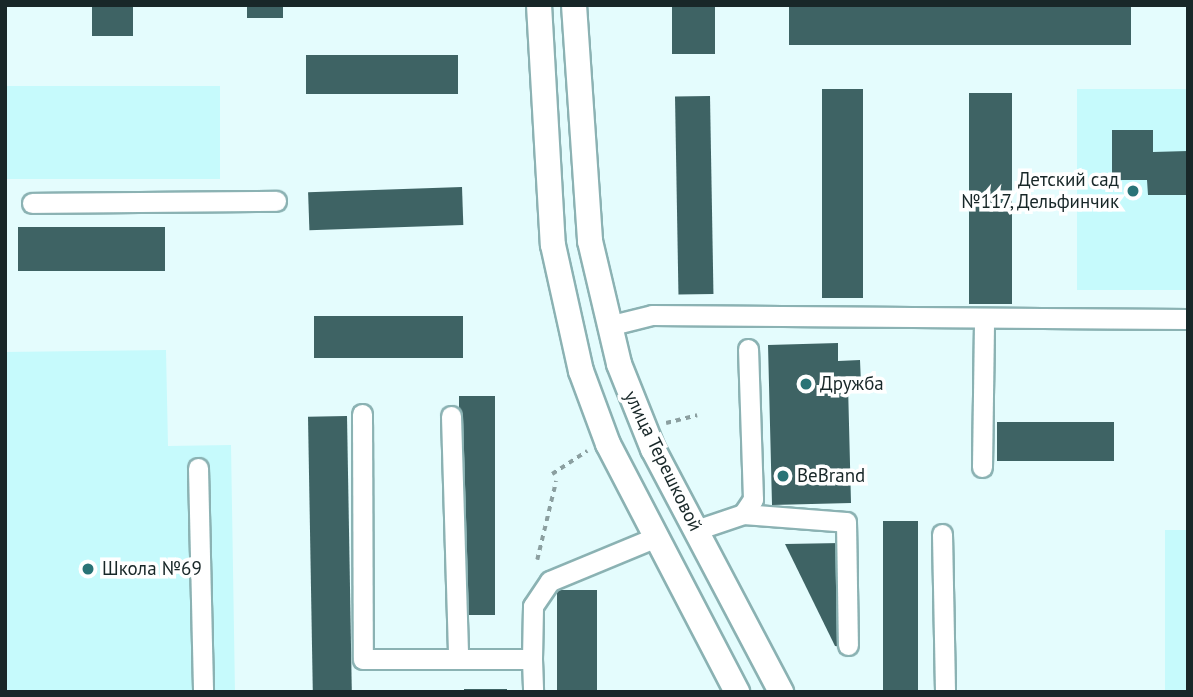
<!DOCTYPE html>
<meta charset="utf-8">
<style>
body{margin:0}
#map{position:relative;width:1193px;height:697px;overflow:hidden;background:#e4fcfd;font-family:"PT Sans",sans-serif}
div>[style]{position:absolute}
.built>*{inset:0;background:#c6fafc;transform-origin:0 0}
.building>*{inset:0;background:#3e6364;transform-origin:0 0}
.path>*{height:3.5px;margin-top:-1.75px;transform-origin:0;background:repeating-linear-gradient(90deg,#8b9fa0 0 5px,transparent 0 10px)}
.roads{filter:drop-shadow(2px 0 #8bb2b3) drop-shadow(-2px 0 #8bb2b3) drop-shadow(0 2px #8bb2b3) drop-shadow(0 -2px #8bb2b3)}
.minor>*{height:19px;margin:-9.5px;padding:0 9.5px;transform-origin:9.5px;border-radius:9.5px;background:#fff}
.major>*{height:24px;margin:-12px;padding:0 12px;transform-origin:12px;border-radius:12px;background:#fff}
.dots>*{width:19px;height:19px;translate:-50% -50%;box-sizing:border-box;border:4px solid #fff;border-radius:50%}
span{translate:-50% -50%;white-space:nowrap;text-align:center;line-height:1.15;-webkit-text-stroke:7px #fff;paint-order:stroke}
.poi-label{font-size:19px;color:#182728}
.right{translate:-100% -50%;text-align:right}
.left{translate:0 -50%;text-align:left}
.street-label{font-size:19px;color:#182728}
.frame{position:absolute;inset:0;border:7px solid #182728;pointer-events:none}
</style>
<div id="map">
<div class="built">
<i style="left:5px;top:86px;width:215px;height:93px"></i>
<i style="left:1188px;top:89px;width:201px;height:111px;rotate:90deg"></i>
<i style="clip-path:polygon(166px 350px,168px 446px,231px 445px,235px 692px,5px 692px,5px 352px)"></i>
<i style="left:1165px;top:530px;width:23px;height:162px"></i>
</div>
<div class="building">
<i style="left:92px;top:5px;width:41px;height:31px"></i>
<i style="left:247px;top:5px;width:36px;height:13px"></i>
<i style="left:672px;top:5px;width:43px;height:49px"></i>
<i style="left:789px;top:5px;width:342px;height:40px"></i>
<i style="left:458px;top:55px;width:39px;height:152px;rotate:90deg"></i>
<i style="left:822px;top:89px;width:41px;height:209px"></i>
<i style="left:969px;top:93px;width:43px;height:211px"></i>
<i style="left:710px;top:96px;width:198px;height:35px;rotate:89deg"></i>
<i style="clip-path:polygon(1112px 130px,1153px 130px,1153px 152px,1188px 151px,1188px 195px,1148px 195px,1147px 180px,1112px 180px)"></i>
<i style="left:462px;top:187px;width:38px;height:154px;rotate:88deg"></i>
<i style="left:165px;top:227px;width:44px;height:147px;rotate:90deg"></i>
<i style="left:314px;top:316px;width:149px;height:42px"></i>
<i style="clip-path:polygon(838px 343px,838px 361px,860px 360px,861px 384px,848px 385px,851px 503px,772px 505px,768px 345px)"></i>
<i style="left:459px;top:396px;width:36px;height:219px"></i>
<i style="left:347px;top:416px;width:276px;height:39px;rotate:89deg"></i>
<i style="left:997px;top:422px;width:117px;height:39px"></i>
<i style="left:918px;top:521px;width:171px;height:35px;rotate:90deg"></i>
<i style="clip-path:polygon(841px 543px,842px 647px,835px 646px,785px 544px)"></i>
<i style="left:557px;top:590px;width:40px;height:102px"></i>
<i style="left:464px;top:689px;width:43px;height:3px"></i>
</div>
<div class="path">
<i style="left:666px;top:423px;width:32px;rotate:-14deg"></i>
<i style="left:552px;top:474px;width:42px;rotate:-33.3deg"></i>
<i style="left:537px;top:560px;width:81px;rotate:-76.5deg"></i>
</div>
<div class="roads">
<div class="minor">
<i style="left:32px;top:203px;width:244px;rotate:-0.5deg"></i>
<i style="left:608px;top:326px;width:45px;rotate:-14deg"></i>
<i style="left:652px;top:315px;width:536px;rotate:0.43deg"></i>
<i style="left:362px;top:414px;width:245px;rotate:89.8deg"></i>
<i style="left:363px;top:659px;width:169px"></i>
<i style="left:532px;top:659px;width:33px;rotate:88deg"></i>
<i style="left:451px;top:416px;width:242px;rotate:88.3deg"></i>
<i style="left:982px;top:467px;width:146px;rotate:-89.2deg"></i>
<i style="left:198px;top:468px;width:224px;rotate:88.7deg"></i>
<i style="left:743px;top:514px;width:18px;rotate:-56deg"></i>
<i style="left:753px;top:499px;width:150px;rotate:-91.9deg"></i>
<i style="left:696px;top:530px;width:50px;rotate:-18.8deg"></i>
<i style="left:743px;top:514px;width:103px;rotate:4.4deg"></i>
<i style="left:846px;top:522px;width:123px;rotate:89.1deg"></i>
<i style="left:942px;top:534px;width:158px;rotate:88.9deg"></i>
<i style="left:532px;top:659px;width:53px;rotate:-88.9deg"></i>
<i style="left:533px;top:606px;width:30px;rotate:-56deg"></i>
<i style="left:550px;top:581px;width:115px;rotate:-22.5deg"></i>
</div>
<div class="major">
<i style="left:539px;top:5px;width:240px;rotate:86.7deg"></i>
<i style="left:553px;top:245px;width:129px;rotate:77.5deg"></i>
<i style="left:581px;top:371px;width:78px;rotate:69.7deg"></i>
<i style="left:608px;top:444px;width:280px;rotate:62.5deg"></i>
<i style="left:574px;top:5px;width:237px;rotate:86.1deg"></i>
<i style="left:590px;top:241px;width:126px;rotate:76.7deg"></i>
<i style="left:619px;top:364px;width:92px;rotate:68.2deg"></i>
<i style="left:653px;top:449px;width:275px;rotate:62.2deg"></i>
</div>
</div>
<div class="dots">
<i style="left:1133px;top:191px;background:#297376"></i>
<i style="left:806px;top:384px;background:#297376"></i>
<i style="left:783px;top:476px;background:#297376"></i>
<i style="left:88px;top:569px;background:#297376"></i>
</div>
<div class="poi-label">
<span class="right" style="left:1119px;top:191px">Детский сад<br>№117, Дельфинчик</span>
<span class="left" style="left:820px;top:384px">Дружба</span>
<span class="left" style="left:797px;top:476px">BeBrand</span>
<span class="left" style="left:102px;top:569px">Школа №69</span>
</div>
<div class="street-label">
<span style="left:663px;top:461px;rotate:64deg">улица Терешковой</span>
</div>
<div class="frame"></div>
</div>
